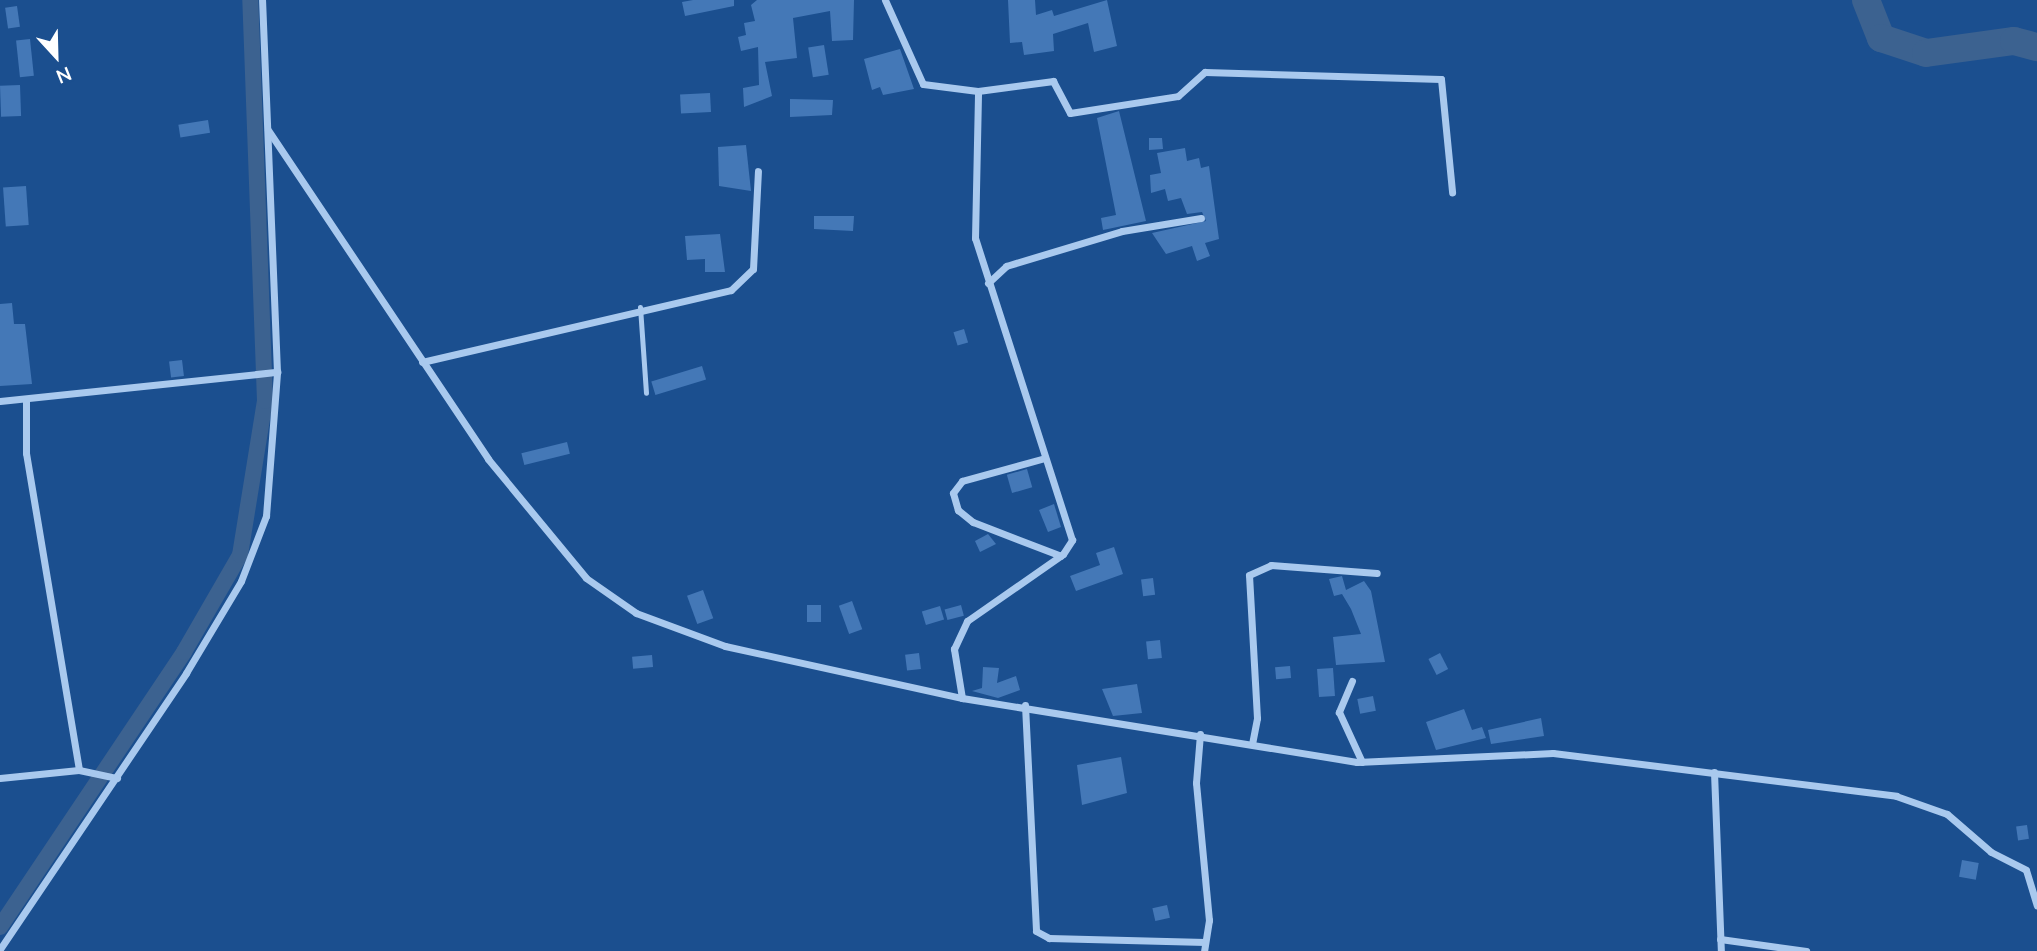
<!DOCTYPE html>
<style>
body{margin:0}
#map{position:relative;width:2037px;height:951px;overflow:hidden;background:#1b4f8f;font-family:Mulish,sans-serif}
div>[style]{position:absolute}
.canal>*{height:16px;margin:-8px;padding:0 8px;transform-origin:8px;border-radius:8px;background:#3c6290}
.river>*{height:28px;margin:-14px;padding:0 14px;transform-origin:14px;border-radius:14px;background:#3c6290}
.building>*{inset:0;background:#4478b7;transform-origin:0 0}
.service>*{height:5px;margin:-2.5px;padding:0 2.5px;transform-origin:2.5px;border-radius:2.5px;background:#a9c9ee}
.minor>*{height:7px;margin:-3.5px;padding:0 3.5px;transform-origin:3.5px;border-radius:3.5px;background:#a9c9ee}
span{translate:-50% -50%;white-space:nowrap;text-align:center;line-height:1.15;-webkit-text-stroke:6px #1b4f8f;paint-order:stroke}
.north{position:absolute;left:21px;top:21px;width:70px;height:70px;-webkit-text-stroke:5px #1b4f8f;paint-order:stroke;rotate:158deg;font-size:19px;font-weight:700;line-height:28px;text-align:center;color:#fff}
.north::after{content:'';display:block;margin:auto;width:24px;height:32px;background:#fff;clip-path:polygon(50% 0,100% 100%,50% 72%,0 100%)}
</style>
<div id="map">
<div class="canal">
<i style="left:0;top:927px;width:331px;rotate:-56.2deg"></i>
<i style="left:184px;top:652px;width:112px;rotate:-60deg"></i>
<i style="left:240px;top:555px;width:156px;rotate:-80.8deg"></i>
<i style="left:265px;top:401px;width:401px;rotate:-92.1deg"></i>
</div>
<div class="river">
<i style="left:1866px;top:0;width:41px;rotate:68.5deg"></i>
<i style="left:1881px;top:38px;width:47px;rotate:18.4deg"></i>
<i style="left:1926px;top:53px;width:89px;rotate:-7.8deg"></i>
<i style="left:2014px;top:41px;width:24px;rotate:15deg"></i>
</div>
<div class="building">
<i style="clip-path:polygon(693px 0,734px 0,734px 6px,685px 16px,682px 2px)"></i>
<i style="clip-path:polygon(757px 0,854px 0,853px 40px,832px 41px,830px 11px,793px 18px,797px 58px,765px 62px,772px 96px,744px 107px,743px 88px,759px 85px,758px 47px,741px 51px,738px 37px,746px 35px,744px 23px,755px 21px,751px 5px)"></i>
<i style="clip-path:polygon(1008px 0,1035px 0,1036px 15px,1052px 10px,1054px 16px,1107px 0,1117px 46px,1094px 52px,1088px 23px,1053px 34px,1054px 51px,1024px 55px,1022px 42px,1010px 43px)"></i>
<i style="left:17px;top:6px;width:21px;height:12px;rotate:82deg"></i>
<i style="left:30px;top:39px;width:37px;height:14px;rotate:84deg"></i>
<i style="left:824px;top:45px;width:30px;height:16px;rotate:81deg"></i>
<i style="clip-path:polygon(900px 49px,914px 89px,883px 95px,880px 87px,872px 90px,864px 59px)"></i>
<i style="left:20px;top:85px;width:31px;height:20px;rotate:88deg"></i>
<i style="left:710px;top:93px;width:19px;height:30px;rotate:87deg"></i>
<i style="clip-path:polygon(790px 99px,833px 100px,832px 115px,790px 117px)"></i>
<i style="clip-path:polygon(1119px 111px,1146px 221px,1103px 230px,1101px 218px,1116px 215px,1097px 118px)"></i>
<i style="left:208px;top:120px;width:13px;height:30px;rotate:81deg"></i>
<i style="clip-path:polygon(1149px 138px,1162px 138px,1163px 149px,1149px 150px)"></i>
<i style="clip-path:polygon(746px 145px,751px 191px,719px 186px,718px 147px)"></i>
<i style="clip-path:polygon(1185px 148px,1187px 161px,1199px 158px,1201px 168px,1209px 166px,1219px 239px,1205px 243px,1210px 256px,1197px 261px,1192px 246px,1166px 254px,1152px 233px,1206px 221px,1202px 212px,1187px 214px,1181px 198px,1168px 201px,1165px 189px,1151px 193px,1150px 175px,1161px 173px,1157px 153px)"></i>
<i style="left:26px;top:186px;width:39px;height:23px;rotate:86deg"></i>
<i style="clip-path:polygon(814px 216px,854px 216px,853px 231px,814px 229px)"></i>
<i style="clip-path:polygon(720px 234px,725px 272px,705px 272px,705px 259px,687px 260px,685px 236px)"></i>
<i style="clip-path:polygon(12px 303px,14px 324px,25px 324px,32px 384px,0 386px,0 304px)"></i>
<i style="left:964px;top:329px;width:14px;height:11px;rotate:73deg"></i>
<i style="left:182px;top:360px;width:16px;height:13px;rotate:83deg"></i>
<i style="left:702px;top:366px;width:14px;height:53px;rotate:73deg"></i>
<i style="left:567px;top:442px;width:12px;height:47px;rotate:76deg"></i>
<i style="left:1027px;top:469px;width:19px;height:21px;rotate:74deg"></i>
<i style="clip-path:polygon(1054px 504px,1061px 527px,1048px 532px,1039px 510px)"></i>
<i style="clip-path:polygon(988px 534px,996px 544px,980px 552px,975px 541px)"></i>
<i style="clip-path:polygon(1114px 547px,1123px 574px,1076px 591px,1070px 576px,1100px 565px,1096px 553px)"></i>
<i style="clip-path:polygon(1342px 576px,1346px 590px,1364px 581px,1371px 591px,1385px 662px,1336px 665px,1333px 637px,1361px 634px,1351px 609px,1342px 594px,1334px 596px,1329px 579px)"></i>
<i style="left:1153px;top:578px;width:17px;height:12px;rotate:83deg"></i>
<i style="left:703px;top:590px;width:30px;height:17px;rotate:70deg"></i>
<i style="left:852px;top:601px;width:30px;height:14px;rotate:70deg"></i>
<i style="left:807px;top:605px;width:14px;height:17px"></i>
<i style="left:961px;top:605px;width:11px;height:17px;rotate:75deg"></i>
<i style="left:940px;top:606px;width:14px;height:19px;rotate:73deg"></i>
<i style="left:1160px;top:640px;width:18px;height:14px;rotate:84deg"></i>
<i style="left:919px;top:653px;width:16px;height:14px;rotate:83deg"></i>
<i style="left:1440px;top:653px;width:18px;height:13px;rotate:63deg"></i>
<i style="left:652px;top:655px;width:12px;height:20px;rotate:85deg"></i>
<i style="left:1290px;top:666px;width:12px;height:15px;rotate:85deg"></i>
<i style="clip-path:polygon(983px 667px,999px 668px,997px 683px,1016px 676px,1020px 690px,998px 698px,972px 691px,982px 688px)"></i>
<i style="left:1333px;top:668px;width:28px;height:16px;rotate:86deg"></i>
<i style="clip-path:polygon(1137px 684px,1142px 713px,1113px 716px,1102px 689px)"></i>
<i style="left:1373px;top:696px;width:15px;height:16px;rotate:79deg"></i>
<i style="clip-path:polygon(1464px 709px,1472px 730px,1482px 727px,1486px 738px,1436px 750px,1426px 722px)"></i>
<i style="clip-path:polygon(1541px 718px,1544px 736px,1491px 744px,1488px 730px)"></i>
<i style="clip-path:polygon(1121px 757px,1127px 793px,1082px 805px,1077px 765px)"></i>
<i style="left:2027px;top:825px;width:14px;height:11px;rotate:82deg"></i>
<i style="left:1962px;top:860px;width:17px;height:17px;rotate:10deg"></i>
<i style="left:1167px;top:905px;width:13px;height:15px;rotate:77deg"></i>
</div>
<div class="service">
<i style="left:640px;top:307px;width:86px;rotate:86deg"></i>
</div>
<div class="minor">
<i style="left:885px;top:0;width:92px;rotate:65.7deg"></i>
<i style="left:923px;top:84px;width:55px;rotate:7.3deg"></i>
<i style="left:978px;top:91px;width:76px;rotate:-7.6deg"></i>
<i style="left:1053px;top:81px;width:36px;rotate:62deg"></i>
<i style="left:1070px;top:113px;width:109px;rotate:-8.9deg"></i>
<i style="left:1178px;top:96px;width:36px;rotate:-42deg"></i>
<i style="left:1205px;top:72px;width:236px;rotate:1.7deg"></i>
<i style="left:1441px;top:79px;width:114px;rotate:84.4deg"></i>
<i style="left:268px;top:130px;width:396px;rotate:56.2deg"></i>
<i style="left:488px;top:459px;width:154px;rotate:50.5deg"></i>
<i style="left:586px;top:578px;width:61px;rotate:35deg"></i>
<i style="left:636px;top:613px;width:95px;rotate:20.3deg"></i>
<i style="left:725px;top:646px;width:243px;rotate:12.4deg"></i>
<i style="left:962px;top:698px;width:400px;rotate:9.2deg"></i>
<i style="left:1357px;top:762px;width:196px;rotate:-2.6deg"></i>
<i style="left:1553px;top:753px;width:346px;rotate:7.1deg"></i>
<i style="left:1896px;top:796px;width:54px;rotate:19.4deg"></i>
<i style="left:1947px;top:814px;width:58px;rotate:40.8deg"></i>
<i style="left:1991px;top:852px;width:39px;rotate:27deg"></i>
<i style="left:2026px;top:870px;width:37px;rotate:73deg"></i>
<i style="left:988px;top:283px;width:25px;rotate:-43deg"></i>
<i style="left:1006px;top:266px;width:121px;rotate:-16.8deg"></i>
<i style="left:1122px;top:231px;width:80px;rotate:-9.3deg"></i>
<i style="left:422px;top:362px;width:317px;rotate:-13.1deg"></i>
<i style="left:731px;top:290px;width:30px;rotate:-44deg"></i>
<i style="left:753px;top:269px;width:98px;rotate:-87.1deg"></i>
<i style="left:0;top:401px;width:279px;rotate:-6deg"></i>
<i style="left:26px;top:401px;width:52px;rotate:90deg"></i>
<i style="left:26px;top:453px;width:321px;rotate:80.5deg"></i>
<i style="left:1045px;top:458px;width:86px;rotate:164.5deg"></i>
<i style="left:962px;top:481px;width:15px;rotate:127deg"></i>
<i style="left:953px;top:493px;width:18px;rotate:74deg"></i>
<i style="left:958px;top:510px;width:19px;rotate:39deg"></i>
<i style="left:973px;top:522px;width:94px;rotate:21.1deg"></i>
<i style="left:1352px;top:681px;width:34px;rotate:113deg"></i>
<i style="left:1339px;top:712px;width:55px;rotate:65.3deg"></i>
<i style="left:962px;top:698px;width:50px;rotate:-99.3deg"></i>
<i style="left:954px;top:649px;width:31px;rotate:-65deg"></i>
<i style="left:967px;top:621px;width:117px;rotate:-34.9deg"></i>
<i style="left:1063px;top:554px;width:17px;rotate:-57deg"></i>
<i style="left:1072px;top:540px;width:317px;rotate:-107.8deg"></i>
<i style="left:975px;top:238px;width:147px;rotate:-88.8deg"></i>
<i style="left:1025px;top:705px;width:226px;rotate:87.2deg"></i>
<i style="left:1036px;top:931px;width:15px;rotate:28deg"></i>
<i style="left:1049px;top:938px;width:156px;rotate:1.5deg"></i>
<i style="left:1200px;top:734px;width:49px;rotate:94.7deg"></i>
<i style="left:1196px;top:783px;width:138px;rotate:84.6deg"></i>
<i style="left:1209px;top:920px;width:31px;rotate:99deg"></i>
<i style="left:1252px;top:744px;width:26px;rotate:-79deg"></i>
<i style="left:1257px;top:718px;width:143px;rotate:-93.2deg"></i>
<i style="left:1249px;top:575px;width:24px;rotate:-24deg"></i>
<i style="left:1271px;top:565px;width:106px;rotate:4.3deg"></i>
<i style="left:1714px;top:772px;width:179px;rotate:87.8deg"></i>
<i style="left:0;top:778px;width:79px;rotate:-5.8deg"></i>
<i style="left:79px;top:770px;width:39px;rotate:12deg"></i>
<i style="left:1720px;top:939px;width:87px;rotate:7.9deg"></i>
<i style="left:0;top:949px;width:333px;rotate:-56deg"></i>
<i style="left:186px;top:673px;width:107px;rotate:-59.1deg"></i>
<i style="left:241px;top:581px;width:70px;rotate:-69deg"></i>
<i style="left:266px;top:516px;width:144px;rotate:-85.6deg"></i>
<i style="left:277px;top:372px;width:372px;rotate:-92.3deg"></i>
</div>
<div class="north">N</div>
</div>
